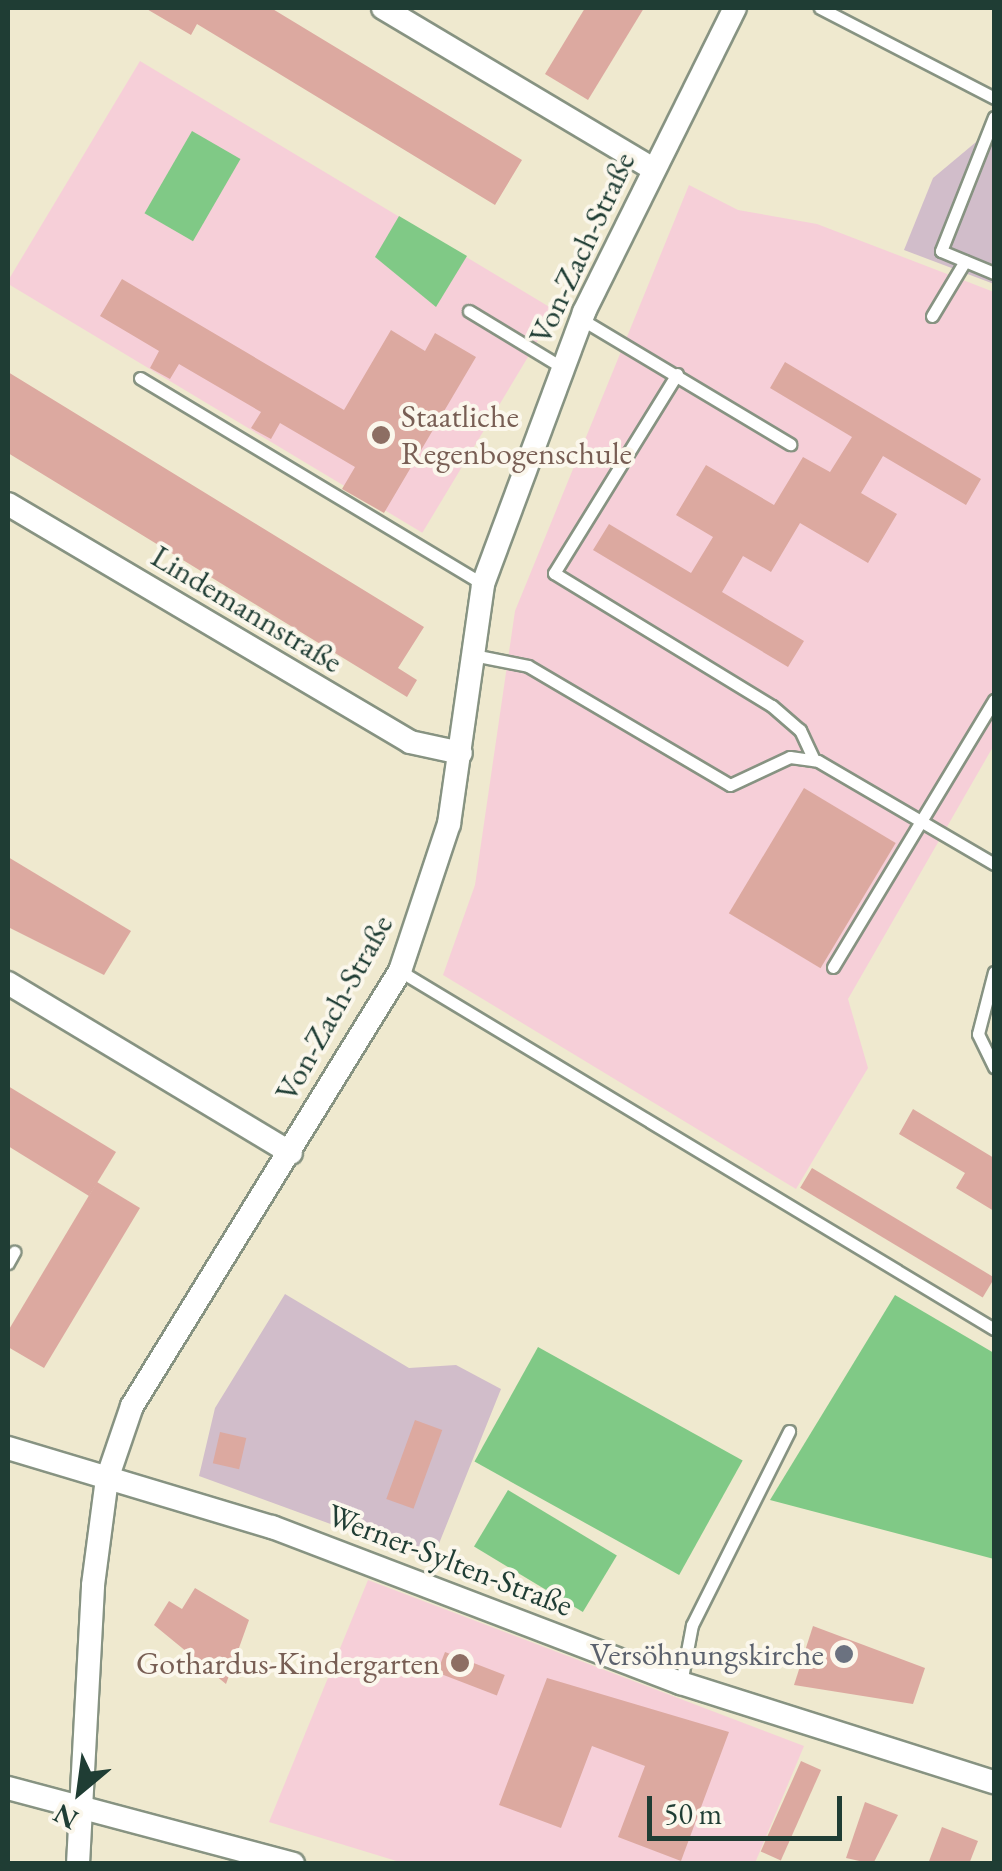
<!DOCTYPE html>
<meta charset="utf-8">
<style>
body{margin:0}
#map{position:relative;width:1002px;height:1871px;overflow:hidden;background:#efe9cf;font-family:"EB Garamond",serif}
div>[style]{position:absolute}
.built>*{inset:0;background:#f6cfd8;transform-origin:0 0}
.industrial>*{inset:0;background:#d1bdca}
.green>*{inset:0;background:#80c986;transform-origin:0 0}
.building>*{inset:0;background:#dca9a0;transform-origin:0 0}
.roads{filter:drop-shadow(2px 0 #879382) drop-shadow(-2px 0 #879382) drop-shadow(0 2px #879382) drop-shadow(0 -2px #879382)}
.lane>*{height:11px;margin:-5.5px;padding:0 5.5px;transform-origin:5.5px;border-radius:5.5px;background:#fff}
.street>*{height:22px;margin:-11px;padding:0 11px;transform-origin:11px;border-radius:11px;background:#fff}
.dots>*{width:28px;height:28px;translate:-50% -50%;box-sizing:border-box;border:5px solid #fbf7ec;border-radius:50%}
span{translate:-50% -50%;white-space:nowrap;text-align:center;line-height:1.15;-webkit-text-stroke:8px #fbf7ec;paint-order:stroke}
.street-label{font-size:32px;color:#1f3d34}
.education-label{font-size:32px;color:#785e54}
.left{translate:0 -50%;text-align:left}
.right{translate:-100% -50%;text-align:right}
.worship-label{font-size:32px;color:#5b616d}
.frame{position:absolute;inset:0;border:10px solid #1f3d34;pointer-events:none}
.north{position:absolute;left:30px;top:1741px;width:100px;height:100px;-webkit-text-stroke:8px #fbf7ec;paint-order:stroke;rotate:209deg;font-size:28px;font-weight:700;line-height:40px;text-align:center;color:#1f3d34}
.north::after{content:'';display:block;margin:auto;width:35px;height:45px;background:#1f3d34;clip-path:polygon(50% 0,100% 100%,50% 72%,0 100%)}
.scale{position:absolute;left:647px;top:1796px;width:195px;height:45px;box-sizing:border-box;border:5px solid #1f3d34;border-top:0;padding-left:12px;font-size:30px;line-height:35px;white-space:nowrap;color:#1f3d34;-webkit-text-stroke:8px #fbf7ec;paint-order:stroke}
</style>
<div id="map">
<div class="built">
<i style="left:140px;top:61px;width:485px;height:259px;rotate:31deg"></i>
<i style="clip-path:polygon(689px 185px,738px 210px,817px 224px,994px 292px,994px 745px,848px 999px,868px 1068px,796px 1189px,443px 975px,475px 885px,515px 611px)"></i>
<i style="clip-path:polygon(368px 1580px,804px 1746px,755px 1863px,403px 1863px,269px 1822px)"></i>
</div>
<div class="industrial">
<i style="clip-path:polygon(994px 127px,994px 284px,904px 250px,933px 178px)"></i>
<i style="clip-path:polygon(285px 1294px,409px 1368px,456px 1365px,501px 1389px,432px 1561px,199px 1476px,215px 1408px)"></i>
</div>
<div class="green">
<i style="left:192px;top:131px;width:56px;height:95px;rotate:30deg"></i>
<i style="clip-path:polygon(399px 216px,467px 256px,436px 307px,375px 257px)"></i>
<i style="clip-path:polygon(895px 1295px,994px 1353px,994px 1559px,770px 1500px)"></i>
<i style="left:538px;top:1347px;width:234px;height:131px;rotate:29deg"></i>
<i style="left:508px;top:1490px;width:127px;height:66px;rotate:31deg"></i>
</div>
<div class="building">
<i style="clip-path:polygon(145px 8px,271px 8px,522px 160px,495px 205px,197px 24px,191px 35px)"></i>
<i style="clip-path:polygon(585px 8px,644px 8px,588px 100px,545px 74px)"></i>
<i style="clip-path:polygon(122px 279px,344px 410px,391px 330px,425px 351px,435px 333px,476px 357px,384px 513px,342px 489px,355px 467px,280px 423px,271px 439px,251px 428px,261px 412px,179px 364px,170px 379px,150px 368px,159px 351px,100px 316px)"></i>
<i style="clip-path:polygon(785px 362px,981px 479px,966px 505px,883px 456px,861px 493px,897px 514px,868px 563px,800px 523px,771px 572px,743px 556px,722px 592px,804px 641px,788px 667px,593px 550px,609px 524px,691px 573px,713px 537px,676px 515px,706px 465px,774px 505px,803px 457px,830px 472px,852px 437px,770px 388px)"></i>
<i style="clip-path:polygon(8px 372px,424px 627px,398px 668px,417px 680px,407px 697px,8px 453px)"></i>
<i style="left:804px;top:788px;width:107px;height:146px;rotate:31deg"></i>
<i style="clip-path:polygon(8px 857px,131px 931px,104px 975px,8px 927px)"></i>
<i style="clip-path:polygon(8px 1086px,116px 1152px,89px 1196px,8px 1146px)"></i>
<i style="clip-path:polygon(913px 1109px,994px 1158px,994px 1211px,956px 1188px,965px 1173px,899px 1134px)"></i>
<i style="left:812px;top:1168px;width:213px;height:23px;rotate:31deg"></i>
<i style="clip-path:polygon(97px 1182px,140px 1208px,44px 1368px,8px 1347px,8px 1331px)"></i>
<i style="left:415px;top:1420px;width:29px;height:84px;rotate:20deg"></i>
<i style="left:220px;top:1432px;width:27px;height:32px;rotate:13deg"></i>
<i style="clip-path:polygon(195px 1588px,249px 1620px,226px 1684px,154px 1625px,169px 1601px,182px 1609px)"></i>
<i style="clip-path:polygon(813px 1626px,925px 1668px,913px 1704px,794px 1685px)"></i>
<i style="left:445px;top:1652px;width:64px;height:22px;rotate:21deg"></i>
<i style="clip-path:polygon(547px 1678px,729px 1732px,681px 1861px,618px 1837px,645px 1766px,592px 1746px,561px 1828px,499px 1805px)"></i>
<i style="left:801px;top:1761px;width:22px;height:99px;rotate:24deg"></i>
<i style="clip-path:polygon(865px 1802px,898px 1815px,873px 1864px,846px 1858px)"></i>
<i style="clip-path:polygon(942px 1827px,978px 1841px,969px 1864px,928px 1864px)"></i>
</div>
<div class="roads">
<div class="lane">
<i style="left:820px;top:8px;width:196px;rotate:27.3deg"></i>
<i style="left:994px;top:117px;width:144px;rotate:111.6deg"></i>
<i style="left:941px;top:251px;width:57px;rotate:22.5deg"></i>
<i style="left:469px;top:311px;width:110px;rotate:31.2deg"></i>
<i style="left:932px;top:316px;width:64px;rotate:-59deg"></i>
<i style="left:581px;top:319px;width:244px;rotate:30.9deg"></i>
<i style="left:677px;top:374px;width:234px;rotate:121.7deg"></i>
<i style="left:554px;top:573px;width:255px;rotate:31.4deg"></i>
<i style="left:772px;top:706px;width:37px;rotate:41deg"></i>
<i style="left:800px;top:730px;width:33px;rotate:65deg"></i>
<i style="left:140px;top:378px;width:400px;rotate:31deg"></i>
<i style="left:473px;top:655px;width:56px;rotate:11.3deg"></i>
<i style="left:528px;top:666px;width:234px;rotate:30.5deg"></i>
<i style="left:730px;top:785px;width:66px;rotate:-25deg"></i>
<i style="left:790px;top:757px;width:28px;rotate:8deg"></i>
<i style="left:818px;top:761px;width:204px;rotate:30.3deg"></i>
<i style="left:833px;top:967px;width:312px;rotate:-58.9deg"></i>
<i style="left:400px;top:971px;width:694px;rotate:31.08deg"></i>
<i style="left:994px;top:972px;width:64px;rotate:104.5deg"></i>
<i style="left:978px;top:1034px;width:37px;rotate:64deg"></i>
<i style="left:8px;top:1263px;width:13px;rotate:-61deg"></i>
<i style="left:681px;top:1683px;width:59px;rotate:-79.3deg"></i>
<i style="left:692px;top:1625px;width:217px;rotate:-63.4deg"></i>
</div>
<div class="street">
<i style="left:383px;top:8px;width:314px;rotate:30.8deg"></i>
<i style="left:8px;top:504px;width:467px;rotate:30.6deg"></i>
<i style="left:410px;top:742px;width:52px;rotate:12.2deg"></i>
<i style="left:8px;top:983px;width:330px;rotate:31deg"></i>
<i style="left:8px;top:1448px;width:276px;rotate:16.7deg"></i>
<i style="left:272px;top:1527px;width:438px;rotate:20.9deg"></i>
<i style="left:681px;top:1683px;width:328px;rotate:17.6deg"></i>
<i style="left:8px;top:1788px;width:295px;rotate:14.9deg"></i>
<i style="left:78px;top:1864px;width:279px;rotate:-86.9deg"></i>
<i style="left:93px;top:1585px;width:107px;rotate:-82.5deg"></i>
<i style="left:107px;top:1479px;width:77px;rotate:-71.1deg"></i>
<i style="left:132px;top:1406px;width:511px;rotate:-58.36deg"></i>
<i style="left:400px;top:971px;width:155px;rotate:-71.6deg"></i>
<i style="left:449px;top:824px;width:242px;rotate:-81.9deg"></i>
<i style="left:483px;top:584px;width:290px;rotate:-69.6deg"></i>
<i style="left:584px;top:312px;width:339px;rotate:-63.6deg"></i>
</div>
</div>
<div class="dots">
<i style="left:381px;top:435px;background:#8d6e63"></i>
<i style="left:844px;top:1654px;background:#6b7280"></i>
<i style="left:460px;top:1663px;background:#8d6e63"></i>
</div>
<div class="street-label">
<span style="left:582px;top:248px;rotate:-65deg">Von-Zach-Straße</span>
<span style="left:247px;top:609px;rotate:31deg">Lindemannstraße</span>
<span style="left:334px;top:1008px;rotate:-61deg">Von-Zach-Straße</span>
<span style="left:450px;top:1560px;rotate:21deg">Werner-Sylten-Straße</span>
</div>
<div class="education-label">
<span class="left" style="left:401px;top:435px">Staatliche<br>Regenbogenschule</span>
<span class="right" style="left:440px;top:1663px">Gothardus-Kindergarten</span>
</div>
<div class="worship-label">
<span class="right" style="left:824px;top:1654px">Versöhnungskirche</span>
</div>
<div class="frame"></div>
<div class="north">N</div>
<div class="scale">50 m</div>
</div>
